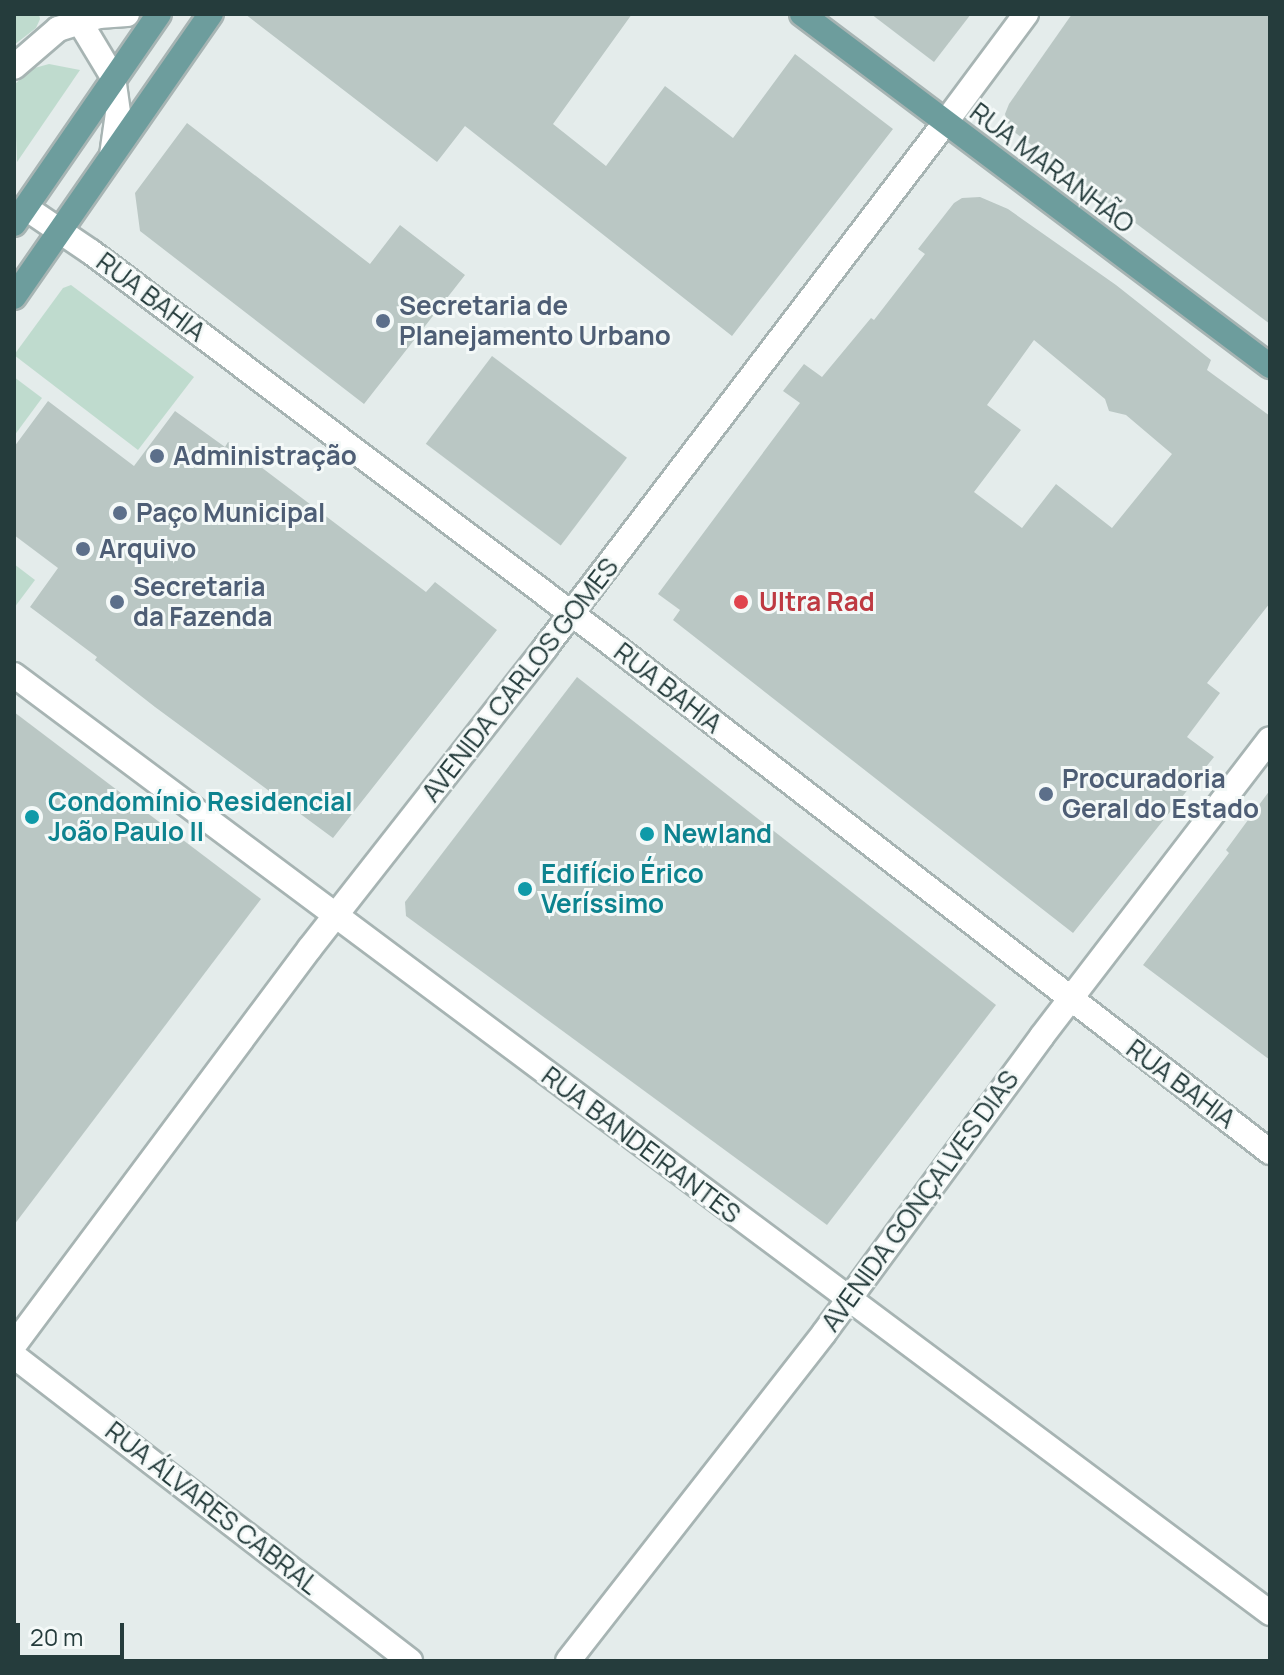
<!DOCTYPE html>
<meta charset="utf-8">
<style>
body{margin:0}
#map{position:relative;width:1284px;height:1675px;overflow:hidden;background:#e4eceb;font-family:Manrope,sans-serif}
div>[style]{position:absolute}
.green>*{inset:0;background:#bfdbce}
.building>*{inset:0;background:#bac7c4;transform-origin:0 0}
.roads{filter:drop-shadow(2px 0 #a7b4b3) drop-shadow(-2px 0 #a7b4b3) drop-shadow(0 2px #a7b4b3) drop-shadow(0 -2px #a7b4b3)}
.minor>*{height:24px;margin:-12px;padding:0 12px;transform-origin:12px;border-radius:12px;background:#fff}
.tertiary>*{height:24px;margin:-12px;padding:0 12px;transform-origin:12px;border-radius:12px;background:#fff}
.secondary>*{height:24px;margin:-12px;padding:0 12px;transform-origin:12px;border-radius:12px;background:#fff}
.primary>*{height:24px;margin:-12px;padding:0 12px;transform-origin:12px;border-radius:12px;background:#6d9d9d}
.dots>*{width:22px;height:22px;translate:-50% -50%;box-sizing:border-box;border:4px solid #f4f9f8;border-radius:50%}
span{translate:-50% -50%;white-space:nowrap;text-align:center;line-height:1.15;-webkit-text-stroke:6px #f4f9f8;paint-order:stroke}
.street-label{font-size:26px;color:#253c3c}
.service-label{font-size:26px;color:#4e5e75;font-weight:700}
.left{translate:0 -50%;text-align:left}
.health-label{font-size:26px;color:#be3a42;font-weight:700}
.culture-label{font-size:26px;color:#0d838f;font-weight:700}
.frame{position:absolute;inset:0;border:16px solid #253c3c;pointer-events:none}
.scale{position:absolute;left:16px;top:1623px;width:108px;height:36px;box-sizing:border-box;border:4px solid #253c3c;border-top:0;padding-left:10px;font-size:24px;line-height:28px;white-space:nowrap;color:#253c3c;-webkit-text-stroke:6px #f4f9f8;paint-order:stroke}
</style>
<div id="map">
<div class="green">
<i style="clip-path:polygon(14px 14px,39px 14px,40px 19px,36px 28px,14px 45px)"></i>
<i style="clip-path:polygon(49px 64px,80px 70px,17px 162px,14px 85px,31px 69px)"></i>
<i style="clip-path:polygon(71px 285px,194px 377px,138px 450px,14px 355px,63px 288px)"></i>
<i style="clip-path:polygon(14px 377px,42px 398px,14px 436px)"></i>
<i style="clip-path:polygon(14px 564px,35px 580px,14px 608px)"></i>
</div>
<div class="building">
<i style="clip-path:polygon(245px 14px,632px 14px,553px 124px,606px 166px,665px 86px,733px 138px,795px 54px,893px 129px,732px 336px,465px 126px,437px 162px)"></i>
<i style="clip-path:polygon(871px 14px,971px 14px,934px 62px)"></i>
<i style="clip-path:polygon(1072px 14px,1270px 14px,1270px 324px,1009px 128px,1005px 114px,1009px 104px)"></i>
<i style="clip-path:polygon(187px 123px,370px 264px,400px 225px,465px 275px,364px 404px,140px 231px,135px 193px)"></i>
<i style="clip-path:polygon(evenodd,980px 197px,1008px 209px,1116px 285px,1211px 360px,1207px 370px,1270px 416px,1270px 603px,1207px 683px,1220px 693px,1187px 737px,1214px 757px,1073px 933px,673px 620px,680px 610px,658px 594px,800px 403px,783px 391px,804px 364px,822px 377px,871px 318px,874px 320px,925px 254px,918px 249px,954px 203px,962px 198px,980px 197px,1034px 340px,1105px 399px,1109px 411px,1126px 415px,1172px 454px,1112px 528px,1056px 484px,1022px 528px,974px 492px,1021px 430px,987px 405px,1034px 340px)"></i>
<i style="left:492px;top:356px;width:169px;height:110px;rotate:37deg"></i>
<i style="clip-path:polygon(48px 401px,134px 466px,175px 411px,225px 447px,228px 442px,426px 592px,435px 582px,497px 630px,333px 838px,155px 707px,95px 660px,97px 657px,30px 607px,58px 568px,14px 535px,14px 447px)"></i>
<i style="clip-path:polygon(577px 677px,996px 1005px,827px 1225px,406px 916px,405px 902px)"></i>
<i style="clip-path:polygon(14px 712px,261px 899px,14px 1225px)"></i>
<i style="clip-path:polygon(1270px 790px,1270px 1060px,1143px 965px,1229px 853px,1226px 850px)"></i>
</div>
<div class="roads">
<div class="minor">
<i style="left:75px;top:14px;width:74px;rotate:58.9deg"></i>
<i style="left:113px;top:77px;width:36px;rotate:82deg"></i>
<i style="left:118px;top:113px;width:42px;rotate:98.1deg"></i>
<i style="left:14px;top:67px;width:58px;rotate:-40.8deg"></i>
<i style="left:58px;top:29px;width:43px;rotate:-17.6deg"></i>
<i style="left:99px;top:16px;width:28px;rotate:-4deg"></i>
<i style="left:14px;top:675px;width:1568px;rotate:36.75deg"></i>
<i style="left:568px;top:1661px;width:416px;rotate:-52deg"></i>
<i style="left:824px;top:1333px;width:368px;rotate:-53.7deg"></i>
<i style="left:1042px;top:1036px;width:374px;rotate:-52.5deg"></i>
</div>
<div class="tertiary">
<i style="left:26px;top:208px;width:78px;rotate:34.1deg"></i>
<i style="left:91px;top:252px;width:642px;rotate:36.96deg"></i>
<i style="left:604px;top:638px;width:841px;rotate:37.66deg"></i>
<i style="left:14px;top:1345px;width:495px;rotate:-53.3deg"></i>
<i style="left:310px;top:948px;width:381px;rotate:-51.9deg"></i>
<i style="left:545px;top:648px;width:660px;rotate:-52.7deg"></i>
</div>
<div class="secondary">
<i style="left:945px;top:123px;width:136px;rotate:-53.4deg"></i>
<i style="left:14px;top:1356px;width:500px;rotate:37.6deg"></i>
</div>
<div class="primary">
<i style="left:802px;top:14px;width:586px;rotate:36.95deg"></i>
<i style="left:14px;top:224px;width:255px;rotate:-55.4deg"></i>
<i style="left:14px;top:297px;width:345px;rotate:-55.2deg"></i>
</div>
</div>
<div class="dots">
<i style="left:383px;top:321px;background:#5c6f8a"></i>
<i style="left:157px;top:456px;background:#5c6f8a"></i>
<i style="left:120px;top:513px;background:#5c6f8a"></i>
<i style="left:83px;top:549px;background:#5c6f8a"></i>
<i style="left:117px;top:602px;background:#5c6f8a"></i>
<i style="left:741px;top:602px;background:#e0444e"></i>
<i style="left:1046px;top:794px;background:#5c6f8a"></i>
<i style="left:32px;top:817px;background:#0f9aa8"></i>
<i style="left:647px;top:834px;background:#0f9aa8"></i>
<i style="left:525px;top:889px;background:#0f9aa8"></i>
</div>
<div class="street-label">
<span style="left:1052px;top:168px;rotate:37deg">RUA MARANHÃO</span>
<span style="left:151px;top:297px;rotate:37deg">RUA BAHIA</span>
<span style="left:520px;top:680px;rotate:-52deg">AVENIDA CARLOS GOMES</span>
<span style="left:668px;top:688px;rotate:38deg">RUA BAHIA</span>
<span style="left:1181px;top:1084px;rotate:37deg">RUA BAHIA</span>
<span style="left:641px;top:1145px;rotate:37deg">RUA BANDEIRANTES</span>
<span style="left:920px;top:1201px;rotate:-54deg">AVENIDA GONÇALVES DIAS</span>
<span style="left:212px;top:1508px;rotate:38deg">RUA ÁLVARES CABRAL</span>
</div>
<div class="service-label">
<span class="left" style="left:399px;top:321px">Secretaria de<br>Planejamento Urbano</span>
<span class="left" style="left:173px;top:456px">Administração</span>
<span class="left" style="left:136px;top:513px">Paço Municipal</span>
<span class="left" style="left:99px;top:549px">Arquivo</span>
<span class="left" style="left:133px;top:602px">Secretaria<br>da Fazenda</span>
<span class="left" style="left:1062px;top:794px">Procuradoria<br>Geral do Estado</span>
</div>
<div class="health-label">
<span class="left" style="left:759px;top:602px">Ultra Rad</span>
</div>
<div class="culture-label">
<span class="left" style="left:48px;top:817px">Condomínio Residencial<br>João Paulo II</span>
<span class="left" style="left:663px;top:834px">Newland</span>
<span class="left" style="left:541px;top:889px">Edifício Érico<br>Veríssimo</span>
</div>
<div class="frame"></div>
<div class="scale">20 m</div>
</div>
